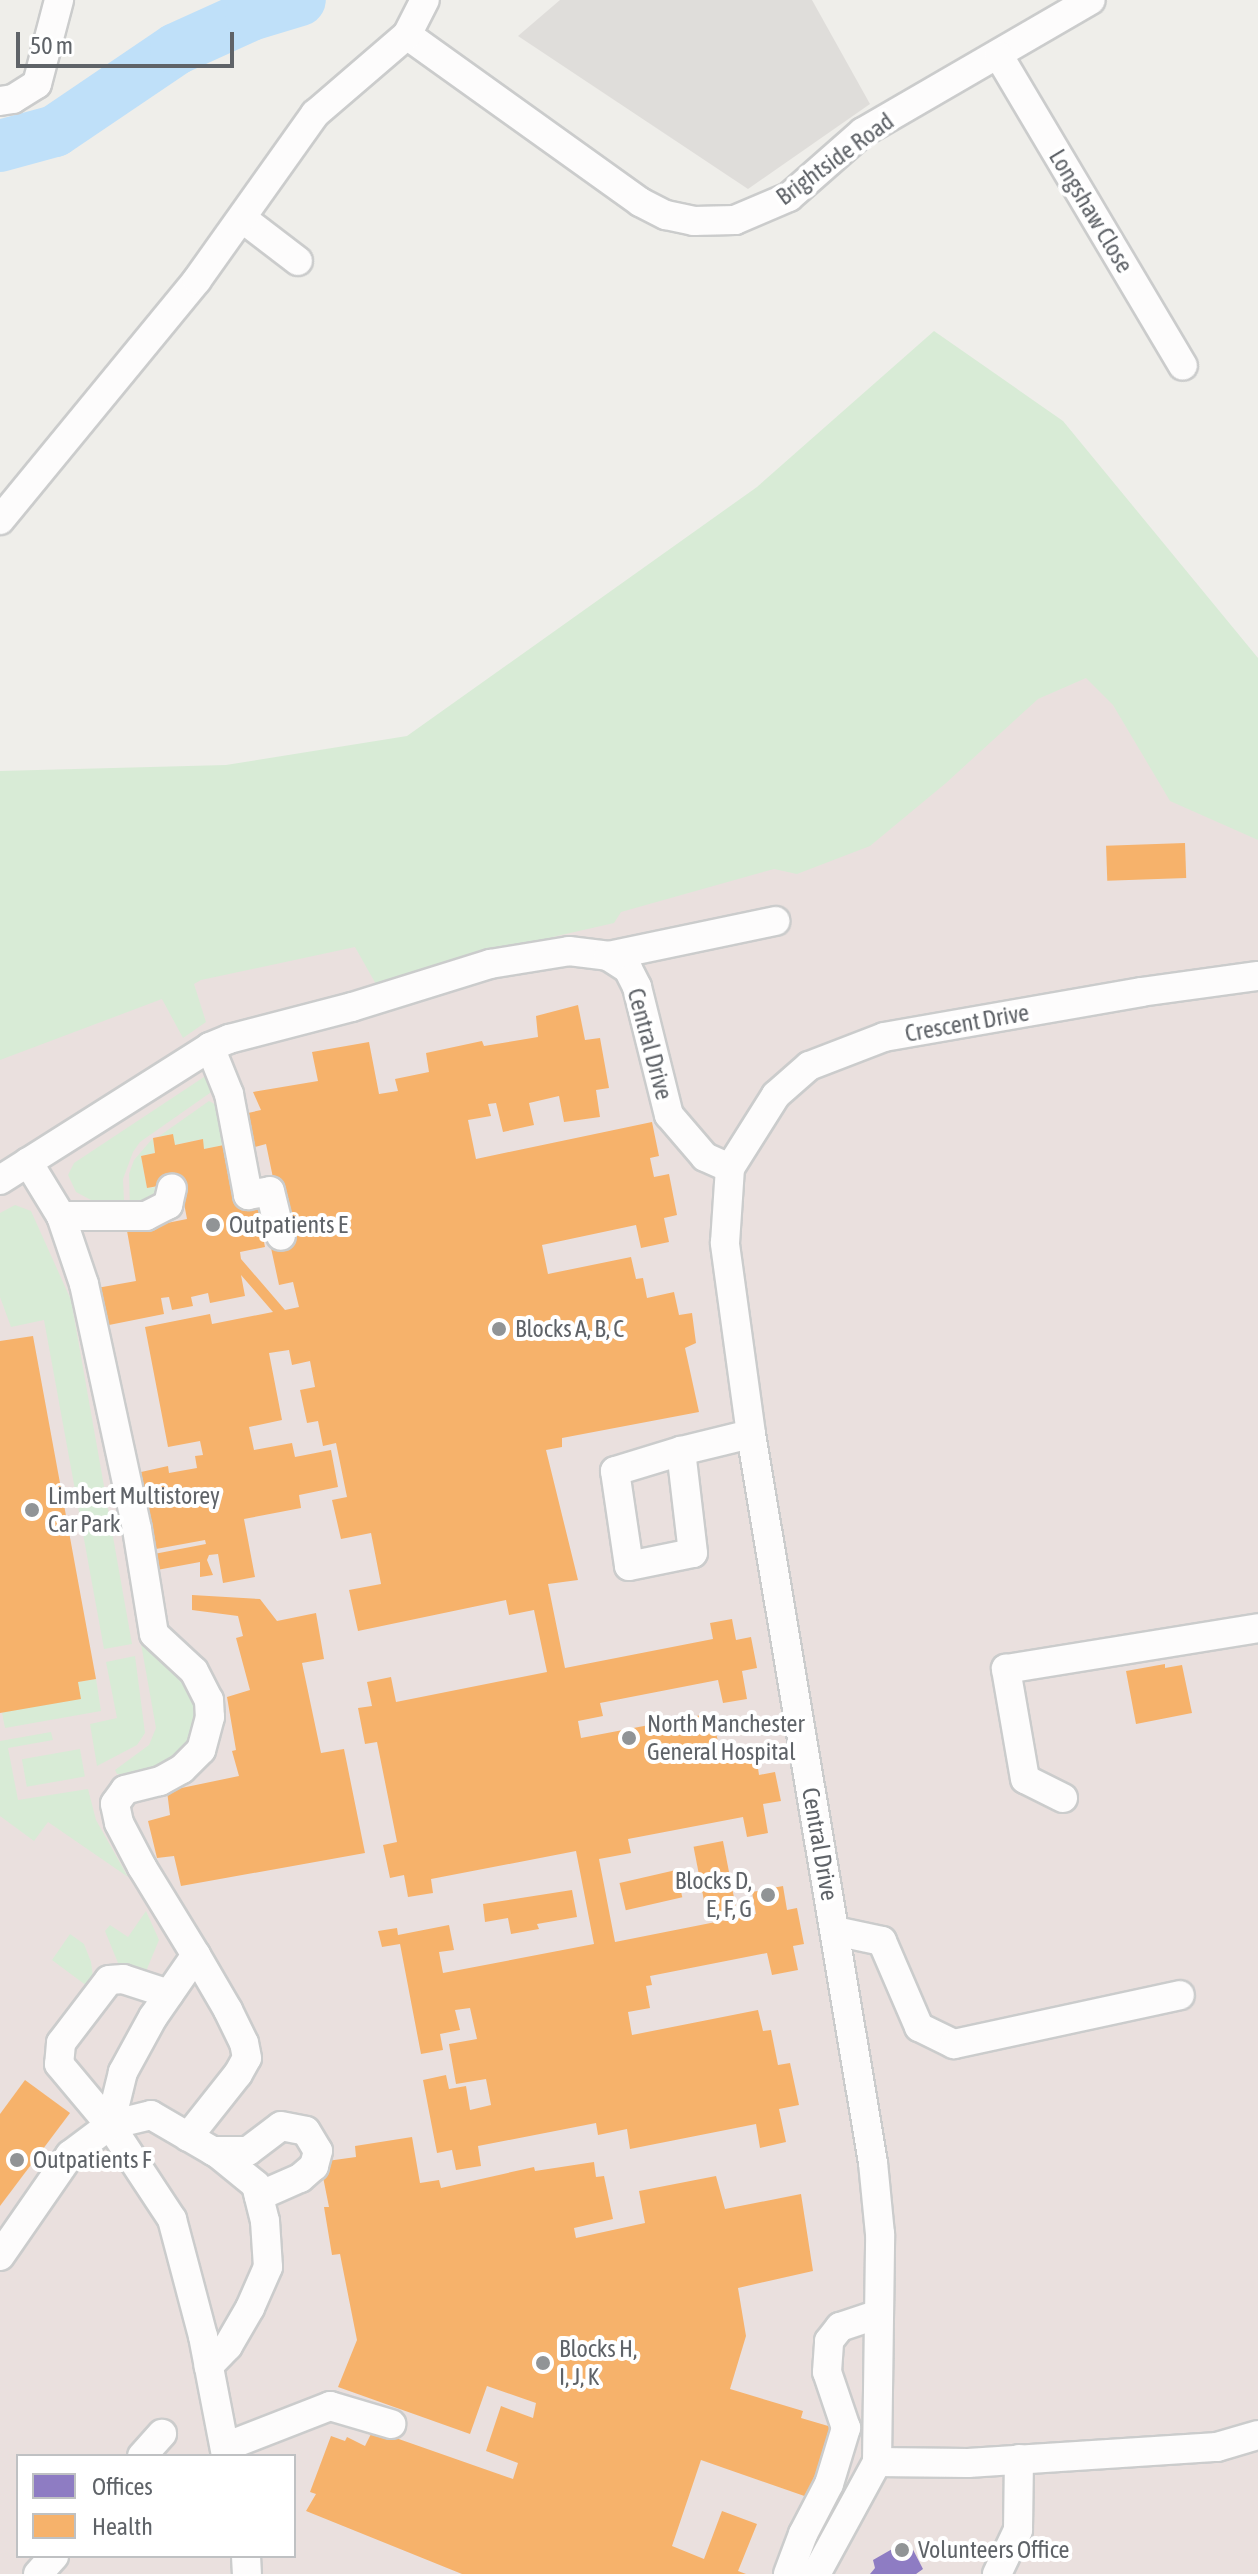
<!DOCTYPE html>
<style>
body{margin:0}
#map{position:relative;width:1258px;height:2574px;overflow:hidden;background:#efeeea;font-family:"Asap Condensed",sans-serif}
div>[style]{position:absolute}
.industrial>*{inset:0;background:#dfddda}
.medical>*{inset:0;background:#eae0de}
.green>*{inset:0;background:#d8ebd6;transform-origin:0 0}
.offices>*{inset:0;background:#8e7cc3}
.health>*{inset:0;background:#f6b26b;transform-origin:0 0}
.river>*{height:52px;margin:-26px;padding:0 26px;transform-origin:26px;border-radius:26px;background:#bfe0f9}
.roads{filter:drop-shadow(2px 0 #cbcccc) drop-shadow(-2px 0 #cbcccc) drop-shadow(0 2px #cbcccc) drop-shadow(0 -2px #cbcccc)}
.minor>*{height:28px;margin:-14px;padding:0 14px;transform-origin:14px;border-radius:14px;background:#fdfcfc}
.dots>*{width:22px;height:22px;translate:-50% -50%;box-sizing:border-box;border:4px solid #fff;border-radius:50%}
span{translate:-50% -50%;white-space:nowrap;text-align:center;line-height:1.15;-webkit-text-stroke:8px #fff;paint-order:stroke}
.street-label{font-size:24px;color:#5f6368}
.poi-label{font-size:24px;color:#5f6368}
.left{translate:0 -50%;text-align:left}
.right{translate:-100% -50%;text-align:right}
.legend{position:absolute;left:16px;top:2454px;width:280px;height:104px;box-sizing:border-box;background:#fff;border:2px solid #bfc1c3;margin:0;padding:10px 14px;list-style:none;font-size:24px;color:#5f6368}
.legend li{display:flex;align-items:center;gap:16px;height:40px}
.legend b{width:40px;border:2px solid #bfc1c3}
.scale{position:absolute;left:16px;top:32px;width:218px;height:36px;box-sizing:border-box;border:4px solid #5f6368;border-top:0;padding-left:10px;font-size:24px;line-height:28px;white-space:nowrap;color:#5f6368;-webkit-text-stroke:6px #fff;paint-order:stroke}
</style>
<div id="map">
<div class="industrial">
<i style="clip-path:polygon(560px 0,812px 0,870px 104px,748px 189px,518px 36px)"></i>
</div>
<div class="medical">
<i style="clip-path:polygon(evenodd,1059px 638px,1258px 840px,1258px 2574px,0 2574px,0 1020px,1059px 638px,18px 2456px,294px 2456px,294px 2556px,18px 2556px,18px 2456px)"></i>
</div>
<div class="green">
<i style="clip-path:polygon(934px 331px,1063px 421px,1258px 658px,1258px 840px,1170px 801px,1113px 705px,1086px 678px,1038px 699px,946px 783px,870px 846px,797px 874px,774px 869px,621px 912px,614px 923px,557px 936px,377px 986px,355px 947px,201px 980px,194px 984px,206px 1022px,183px 1038px,162px 999px,0 1060px,0 771px,226px 765px,407px 736px,757px 487px)"></i>
<i style="clip-path:polygon(210px 1073px,217px 1088px,140px 1142px,133px 1152px,123px 1179px,124px 1201px,91px 1200px,76px 1192px,68px 1175px,74px 1163px)"></i>
<i style="clip-path:polygon(209px 1101px,220px 1107px,234px 1143px,204px 1149px,202px 1139px,175px 1145px,172px 1134px,158px 1137px)"></i>
<i style="clip-path:polygon(153px 1138px,155px 1153px,141px 1156px,147px 1188px,156px 1187px,159px 1203px,130px 1210px,129px 1174px,134px 1160px)"></i>
<i style="clip-path:polygon(15px 1205px,31px 1211px,71px 1300px,132px 1644px,104px 1649px,44px 1320px,11px 1327px,0 1297px,0 1213px)"></i>
<i style="clip-path:polygon(135px 1610px,143px 1631px,178px 1672px,198px 1703px,200px 1722px,185px 1755px,147px 1774px,117px 1774px,115px 1770px,149px 1745px,156px 1728px)"></i>
<i style="clip-path:polygon(135px 1656px,145px 1733px,137px 1745px,97px 1766px,90px 1724px,117px 1718px,106px 1662px)"></i>
<i style="clip-path:polygon(96px 1679px,101px 1711px,5px 1728px,2px 1713px,78px 1682px)"></i>
<i style="clip-path:polygon(51px 1732px,53px 1740px,8px 1748px,18px 1800px,88px 1789px,96px 1820px,128px 1877px,48px 1822px,34px 1841px,0 1816px,0 1741px)"></i>
<i style="left:80px;top:1749px;width:28px;height:59px;rotate:80deg"></i>
<i style="clip-path:polygon(146px 1911px,159px 1940px,144px 1976px,118px 1963px,105px 1931px,110px 1925px,128px 1937px)"></i>
<i style="clip-path:polygon(70px 1934px,84px 1944px,91px 1962px,93px 1977px,87px 1986px,52px 1960px)"></i>
</div>
<div class="offices">
<i style="clip-path:polygon(908px 2540px,923px 2569px,916px 2574px,870px 2574px,875px 2568px,873px 2560px)"></i>
</div>
<div class="health">
<i style="left:1185px;top:843px;width:35px;height:79px;rotate:88deg"></i>
<i style="clip-path:polygon(578px 1005px,585px 1040px,600px 1038px,609px 1088px,596px 1090px,600px 1117px,564px 1122px,559px 1096px,529px 1103px,534px 1125px,503px 1132px,496px 1103px,488px 1104px,491px 1116px,468px 1120px,476px 1159px,652px 1122px,659px 1156px,650px 1158px,654px 1177px,669px 1174px,677px 1215px,664px 1218px,669px 1242px,641px 1248px,636px 1225px,542px 1245px,548px 1274px,631px 1257px,636px 1279px,643px 1278px,647px 1298px,674px 1292px,679px 1315px,692px 1313px,696px 1343px,685px 1348px,699px 1412px,562px 1438px,562px 1447px,546px 1450px,578px 1580px,548px 1584px,565px 1668px,713px 1639px,710px 1623px,732px 1619px,736px 1640px,751px 1637px,757px 1668px,742px 1671px,747px 1699px,723px 1703px,718px 1680px,600px 1703px,603px 1716px,578px 1721px,581px 1738px,712px 1713px,722px 1761px,756px 1755px,759px 1775px,775px 1772px,781px 1801px,763px 1804px,768px 1833px,747px 1837px,743px 1817px,628px 1839px,631px 1853px,599px 1859px,615px 1942px,756px 1914px,752px 1892px,783px 1886px,787px 1910px,797px 1908px,804px 1944px,793px 1946px,798px 1970px,772px 1975px,767px 1953px,650px 1976px,652px 1985px,646px 1986px,650px 2008px,628px 2012px,632px 2035px,758px 2010px,763px 2031px,771px 2030px,778px 2065px,790px 2063px,799px 2105px,779px 2109px,786px 2142px,760px 2148px,756px 2124px,630px 2149px,627px 2129px,598px 2135px,596px 2123px,478px 2146px,481px 2166px,456px 2170px,452px 2150px,437px 2153px,423px 2080px,446px 2075px,449px 2089px,466px 2086px,470px 2110px,491px 2105px,486px 2079px,456px 2084px,449px 2044px,477px 2039px,470px 2008px,455px 2010px,460px 2030px,440px 2034px,443px 2050px,421px 2054px,400px 1944px,382px 1947px,378px 1931px,397px 1928px,398px 1935px,449px 1925px,454px 1950px,439px 1952px,443px 1973px,594px 1944px,576px 1851px,431px 1879px,433px 1893px,408px 1897px,404px 1875px,390px 1878px,383px 1845px,397px 1842px,377px 1742px,365px 1744px,358px 1708px,372px 1706px,367px 1682px,391px 1677px,396px 1702px,547px 1672px,534px 1610px,509px 1615px,506px 1600px,358px 1631px,349px 1590px,381px 1584px,371px 1533px,341px 1539px,332px 1500px,347px 1497px,336px 1443px,323px 1446px,318px 1421px,307px 1423px,300px 1390px,315px 1387px,310px 1361px,292px 1365px,289px 1350px,269px 1353px,282px 1420px,249px 1427px,254px 1450px,292px 1443px,295px 1457px,331px 1450px,338px 1487px,299px 1495px,301px 1508px,244px 1519px,255px 1577px,223px 1583px,218px 1554px,209px 1555px,207px 1560px,213px 1575px,200px 1577px,200px 1562px,157px 1570px,154px 1554px,206px 1544px,205px 1540px,156px 1549px,141px 1472px,168px 1466px,169px 1473px,197px 1468px,195px 1456px,203px 1455px,200px 1441px,168px 1447px,145px 1327px,210px 1314px,212px 1324px,273px 1312px,241px 1275px,245px 1296px,210px 1303px,208px 1293px,191px 1297px,193px 1306px,172px 1310px,169px 1297px,161px 1298px,164px 1314px,104px 1326px,97px 1288px,136px 1281px,127px 1231px,187px 1219px,180px 1182px,147px 1188px,141px 1156px,155px 1153px,153px 1138px,173px 1134px,175px 1145px,203px 1139px,204px 1149px,234px 1143px,247px 1209px,264px 1205px,269px 1230px,262px 1232px,265px 1247px,240px 1252px,241px 1259px,285px 1310px,299px 1307px,293px 1282px,279px 1285px,271px 1248px,287px 1245px,266px 1144px,255px 1147px,248px 1113px,261px 1110px,253px 1092px,318px 1081px,312px 1052px,369px 1042px,379px 1094px,398px 1091px,395px 1079px,429px 1072px,426px 1053px,482px 1041px,484px 1046px,538px 1037px,536px 1016px)"></i>
<i style="clip-path:polygon(33px 1336px,96px 1679px,78px 1682px,81px 1699px,0 1713px,0 1341px)"></i>
<i style="clip-path:polygon(192px 1595px,260px 1599px,277px 1621px,316px 1613px,324px 1659px,302px 1663px,321px 1753px,344px 1749px,365px 1853px,181px 1886px,174px 1856px,157px 1858px,148px 1821px,170px 1815px,167px 1791px,239px 1776px,232px 1751px,236px 1750px,227px 1697px,250px 1690px,236px 1638px,243px 1636px,238px 1616px,192px 1610px)"></i>
<i style="clip-path:polygon(1165px 1664px,1165px 1668px,1182px 1665px,1192px 1713px,1136px 1724px,1126px 1671px)"></i>
<i style="left:723px;top:1841px;width:70px;height:30px;rotate:79deg"></i>
<i style="left:676px;top:1870px;width:28px;height:58px;rotate:77deg"></i>
<i style="clip-path:polygon(572px 1890px,577px 1917px,537px 1924px,539px 1929px,511px 1934px,508px 1918px,485px 1922px,483px 1904px)"></i>
<i style="clip-path:polygon(25px 2080px,70px 2113px,0 2206px,0 2114px)"></i>
<i style="clip-path:polygon(412px 2137px,420px 2183px,439px 2180px,441px 2188px,534px 2167px,535px 2171px,594px 2162px,596px 2177px,604px 2176px,613px 2219px,574px 2228px,576px 2238px,645px 2223px,639px 2191px,716px 2176px,725px 2209px,801px 2194px,813px 2271px,738px 2288px,746px 2336px,730px 2389px,803px 2411px,801px 2418px,835px 2428px,813px 2499px,701px 2460px,672px 2546px,704px 2559px,722px 2511px,757px 2524px,738px 2571px,746px 2574px,462px 2574px,306px 2511px,316px 2494px,310px 2492px,331px 2436px,345px 2441px,347px 2437px,365px 2446px,373px 2430px,513px 2479px,518px 2463px,486px 2451px,501px 2406px,533px 2418px,536px 2403px,487px 2386px,470px 2434px,338px 2387px,357px 2340px,340px 2254px,332px 2255px,324px 2207px,329px 2207px,320px 2162px,356px 2157px,355px 2146px)"></i>
</div>
<div class="river">
<i style="left:0;top:146px;width:57px;rotate:-15.3deg"></i>
<i style="left:55px;top:131px;width:146px;rotate:-34.1deg"></i>
<i style="left:176px;top:49px;width:82px;rotate:-24.4deg"></i>
<i style="left:251px;top:15px;width:51px;rotate:-17deg"></i>
</div>
<div class="roads">
<div class="minor">
<i style="left:407px;top:35px;width:287px;rotate:35.6deg"></i>
<i style="left:640px;top:202px;width:29px;rotate:27deg"></i>
<i style="left:666px;top:215px;width:29px;rotate:12deg"></i>
<i style="left:694px;top:221px;width:41px;rotate:-1.4deg"></i>
<i style="left:735px;top:220px;width:59px;rotate:-23.1deg"></i>
<i style="left:789px;top:197px;width:98px;rotate:-41.3deg"></i>
<i style="left:863px;top:132px;width:263px;rotate:-30.1deg"></i>
<i style="left:999px;top:56px;width:360px;rotate:59.3deg"></i>
<i style="left:0;top:101px;width:13px;rotate:-9deg"></i>
<i style="left:13px;top:99px;width:28px;rotate:-32deg"></i>
<i style="left:37px;top:84px;width:87px;rotate:-75.3deg"></i>
<i style="left:243px;top:219px;width:69px;rotate:37.4deg"></i>
<i style="left:0;top:520px;width:310px;rotate:-50.6deg"></i>
<i style="left:197px;top:280px;width:204px;rotate:-54.6deg"></i>
<i style="left:315px;top:114px;width:121px;rotate:-40.7deg"></i>
<i style="left:407px;top:35px;width:39px;rotate:-63deg"></i>
<i style="left:608px;top:956px;width:24px;rotate:33deg"></i>
<i style="left:628px;top:969px;width:20px;rotate:63deg"></i>
<i style="left:637px;top:987px;width:132px;rotate:76deg"></i>
<i style="left:669px;top:1115px;width:55px;rotate:49.4deg"></i>
<i style="left:705px;top:1157px;width:27px;rotate:24deg"></i>
<i style="left:210px;top:1047px;width:51px;rotate:68deg"></i>
<i style="left:229px;top:1094px;width:103px;rotate:79.3deg"></i>
<i style="left:248px;top:1195px;width:22px;rotate:-10deg"></i>
<i style="left:270px;top:1191px;width:46px;rotate:76.3deg"></i>
<i style="left:28px;top:1162px;width:63px;rotate:58.6deg"></i>
<i style="left:61px;top:1216px;width:72px;rotate:71.3deg"></i>
<i style="left:84px;top:1284px;width:251px;rotate:77.8deg"></i>
<i style="left:137px;top:1529px;width:106px;rotate:80.8deg"></i>
<i style="left:154px;top:1634px;width:54px;rotate:42.8deg"></i>
<i style="left:194px;top:1671px;width:33px;rotate:63deg"></i>
<i style="left:209px;top:1700px;width:17px;rotate:87deg"></i>
<i style="left:210px;top:1717px;width:34px;rotate:105deg"></i>
<i style="left:201px;top:1750px;width:27px;rotate:135deg"></i>
<i style="left:182px;top:1769px;width:25px;rotate:151deg"></i>
<i style="left:160px;top:1781px;width:36px;rotate:166deg"></i>
<i style="left:125px;top:1790px;width:17px;rotate:126deg"></i>
<i style="left:115px;top:1804px;width:19px;rotate:78deg"></i>
<i style="left:119px;top:1823px;width:50px;rotate:62.4deg"></i>
<i style="left:142px;top:1867px;width:103px;rotate:58.5deg"></i>
<i style="left:196px;top:1955px;width:75px;rotate:124.7deg"></i>
<i style="left:153px;top:2017px;width:63px;rotate:118.6deg"></i>
<i style="left:123px;top:2072px;width:55px;rotate:103.8deg"></i>
<i style="left:0;top:1180px;width:249px;rotate:-32.3deg"></i>
<i style="left:210px;top:1047px;width:21px;rotate:-23deg"></i>
<i style="left:229px;top:1039px;width:127px;rotate:-14.6deg"></i>
<i style="left:352px;top:1007px;width:145px;rotate:-17.3deg"></i>
<i style="left:490px;top:964px;width:80px;rotate:-9.3deg"></i>
<i style="left:569px;top:951px;width:39px;rotate:7deg"></i>
<i style="left:608px;top:956px;width:171px;rotate:-11.8deg"></i>
<i style="left:61px;top:1216px;width:85px"></i>
<i style="left:146px;top:1216px;width:25px;rotate:-27deg"></i>
<i style="left:168px;top:1205px;width:17px;rotate:-77deg"></i>
<i style="left:681px;top:1451px;width:69px;rotate:163.1deg"></i>
<i style="left:615px;top:1471px;width:96px;rotate:81.6deg"></i>
<i style="left:629px;top:1566px;width:65px;rotate:-11.5deg"></i>
<i style="left:693px;top:1553px;width:103px;rotate:-96.7deg"></i>
<i style="left:681px;top:1451px;width:72px;rotate:-13.7deg"></i>
<i style="left:1063px;top:1798px;width:42px;rotate:-153.4deg"></i>
<i style="left:1025px;top:1779px;width:112px;rotate:-99.8deg"></i>
<i style="left:1006px;top:1669px;width:255px;rotate:-9.2deg"></i>
<i style="left:835px;top:1931px;width:48px;rotate:12deg"></i>
<i style="left:882px;top:1941px;width:94px;rotate:66.7deg"></i>
<i style="left:919px;top:2027px;width:39px;rotate:26deg"></i>
<i style="left:954px;top:2044px;width:231px;rotate:-12.2deg"></i>
<i style="left:169px;top:1994px;width:48px;rotate:-161.9deg"></i>
<i style="left:123px;top:1979px;width:14px;rotate:176deg"></i>
<i style="left:109px;top:1980px;width:79px;rotate:127.3deg"></i>
<i style="left:61px;top:2043px;width:21px;rotate:95deg"></i>
<i style="left:59px;top:2064px;width:80px;rotate:50.1deg"></i>
<i style="left:110px;top:2125px;width:113px;rotate:56.6deg"></i>
<i style="left:172px;top:2219px;width:121px;rotate:75.2deg"></i>
<i style="left:203px;top:2336px;width:122px;rotate:79.1deg"></i>
<i style="left:188px;top:2137px;width:80px;rotate:-51.6deg"></i>
<i style="left:238px;top:2074px;width:18px;rotate:-61deg"></i>
<i style="left:247px;top:2058px;width:15px;rotate:-101deg"></i>
<i style="left:244px;top:2043px;width:37px;rotate:-116deg"></i>
<i style="left:228px;top:2010px;width:64px;rotate:-120.2deg"></i>
<i style="left:213px;top:2151px;width:35px"></i>
<i style="left:248px;top:2151px;width:41px;rotate:-37.1deg"></i>
<i style="left:281px;top:2126px;width:25px;rotate:11deg"></i>
<i style="left:306px;top:2131px;width:23px;rotate:59deg"></i>
<i style="left:318px;top:2151px;width:16px;rotate:105deg"></i>
<i style="left:314px;top:2166px;width:18px;rotate:139deg"></i>
<i style="left:300px;top:2178px;width:45px;rotate:156.3deg"></i>
<i style="left:0;top:2256px;width:123px;rotate:-55.3deg"></i>
<i style="left:70px;top:2155px;width:50px;rotate:-36.9deg"></i>
<i style="left:110px;top:2125px;width:42px;rotate:-13.7deg"></i>
<i style="left:151px;top:2115px;width:78px;rotate:30.2deg"></i>
<i style="left:218px;top:2154px;width:49px;rotate:39.2deg"></i>
<i style="left:256px;top:2185px;width:37px;rotate:76deg"></i>
<i style="left:265px;top:2221px;width:46px;rotate:86.3deg"></i>
<i style="left:268px;top:2267px;width:45px;rotate:113.7deg"></i>
<i style="left:250px;top:2308px;width:44px;rotate:120.1deg"></i>
<i style="left:228px;top:2346px;width:28px;rotate:134deg"></i>
<i style="left:225px;top:2447px;width:113px;rotate:-21.3deg"></i>
<i style="left:330px;top:2406px;width:64px;rotate:16.4deg"></i>
<i style="left:142px;top:2456px;width:30px;rotate:-48deg"></i>
<i style="left:877px;top:2462px;width:91px;rotate:0.6deg"></i>
<i style="left:968px;top:2463px;width:250px;rotate:-3.7deg"></i>
<i style="left:1217px;top:2447px;width:43px;rotate:-16.3deg"></i>
<i style="left:246px;top:2556px;width:18px;rotate:87deg"></i>
<i style="left:38px;top:2574px;width:24px;rotate:-48deg"></i>
<i style="left:788px;top:2574px;width:43px;rotate:-69.4deg"></i>
<i style="left:803px;top:2534px;width:56px;rotate:-62.5deg"></i>
<i style="left:829px;top:2484px;width:59px;rotate:-73.1deg"></i>
<i style="left:846px;top:2428px;width:59px;rotate:-108.7deg"></i>
<i style="left:827px;top:2372px;width:31px;rotate:-86deg"></i>
<i style="left:829px;top:2341px;width:18px;rotate:-52deg"></i>
<i style="left:840px;top:2327px;width:41px;rotate:-18.4deg"></i>
<i style="left:816px;top:2574px;width:128px;rotate:-61.4deg"></i>
<i style="left:877px;top:2462px;width:228px;rotate:-89.2deg"></i>
<i style="left:880px;top:2234px;width:71px;rotate:-95.6deg"></i>
<i style="left:873px;top:2163px;width:739px;rotate:-99.5deg"></i>
<i style="left:751px;top:1434px;width:193px;rotate:-97.8deg"></i>
<i style="left:725px;top:1243px;width:75px;rotate:-86.2deg"></i>
<i style="left:730px;top:1168px;width:86px;rotate:-57.8deg"></i>
<i style="left:776px;top:1095px;width:44px;rotate:-41.3deg"></i>
<i style="left:809px;top:1066px;width:80px;rotate:-21.1deg"></i>
<i style="left:884px;top:1037px;width:261px;rotate:-9.9deg"></i>
<i style="left:1141px;top:992px;width:118px;rotate:-7.8deg"></i>
<i style="left:997px;top:2574px;width:49px;rotate:-64.5deg"></i>
<i style="left:1018px;top:2530px;width:71px;rotate:-89.2deg"></i>
</div>
</div>
<div class="dots">
<i style="left:213px;top:1225px;background:#919496"></i>
<i style="left:499px;top:1329px;background:#919496"></i>
<i style="left:32px;top:1510px;background:#919496"></i>
<i style="left:629px;top:1738px;background:#919496"></i>
<i style="left:768px;top:1895px;background:#919496"></i>
<i style="left:17px;top:2160px;background:#919496"></i>
<i style="left:543px;top:2363px;background:#919496"></i>
<i style="left:902px;top:2550px;background:#919496"></i>
</div>
<div class="street-label">
<span style="left:835px;top:159px;rotate:-36deg">Brightside Road</span>
<span style="left:1091px;top:211px;rotate:59deg">Longshaw Close</span>
<span style="left:967px;top:1023px;rotate:-10deg">Crescent Drive</span>
<span style="left:650px;top:1044px;rotate:75deg">Central Drive</span>
<span style="left:820px;top:1844px;rotate:80deg">Central Drive</span>
</div>
<div class="poi-label">
<span class="left" style="left:229px;top:1225px">Outpatients E</span>
<span class="left" style="left:515px;top:1329px">Blocks A, B, C</span>
<span class="left" style="left:48px;top:1510px">Limbert Multistorey<br>Car Park</span>
<span class="left" style="left:647px;top:1738px">North Manchester<br>General Hospital</span>
<span class="right" style="left:752px;top:1895px">Blocks D,<br>E, F, G</span>
<span class="left" style="left:33px;top:2160px">Outpatients F</span>
<span class="left" style="left:559px;top:2363px">Blocks H,<br>I, J, K</span>
<span class="left" style="left:918px;top:2550px">Volunteers Office</span>
</div>
<ul class="legend">
<li><b style="height:22px;background:#8e7cc3"></b>Offices</li>
<li><b style="height:22px;background:#f6b26b"></b>Health</li>
</ul>
<div class="scale">50 m</div>
</div>
